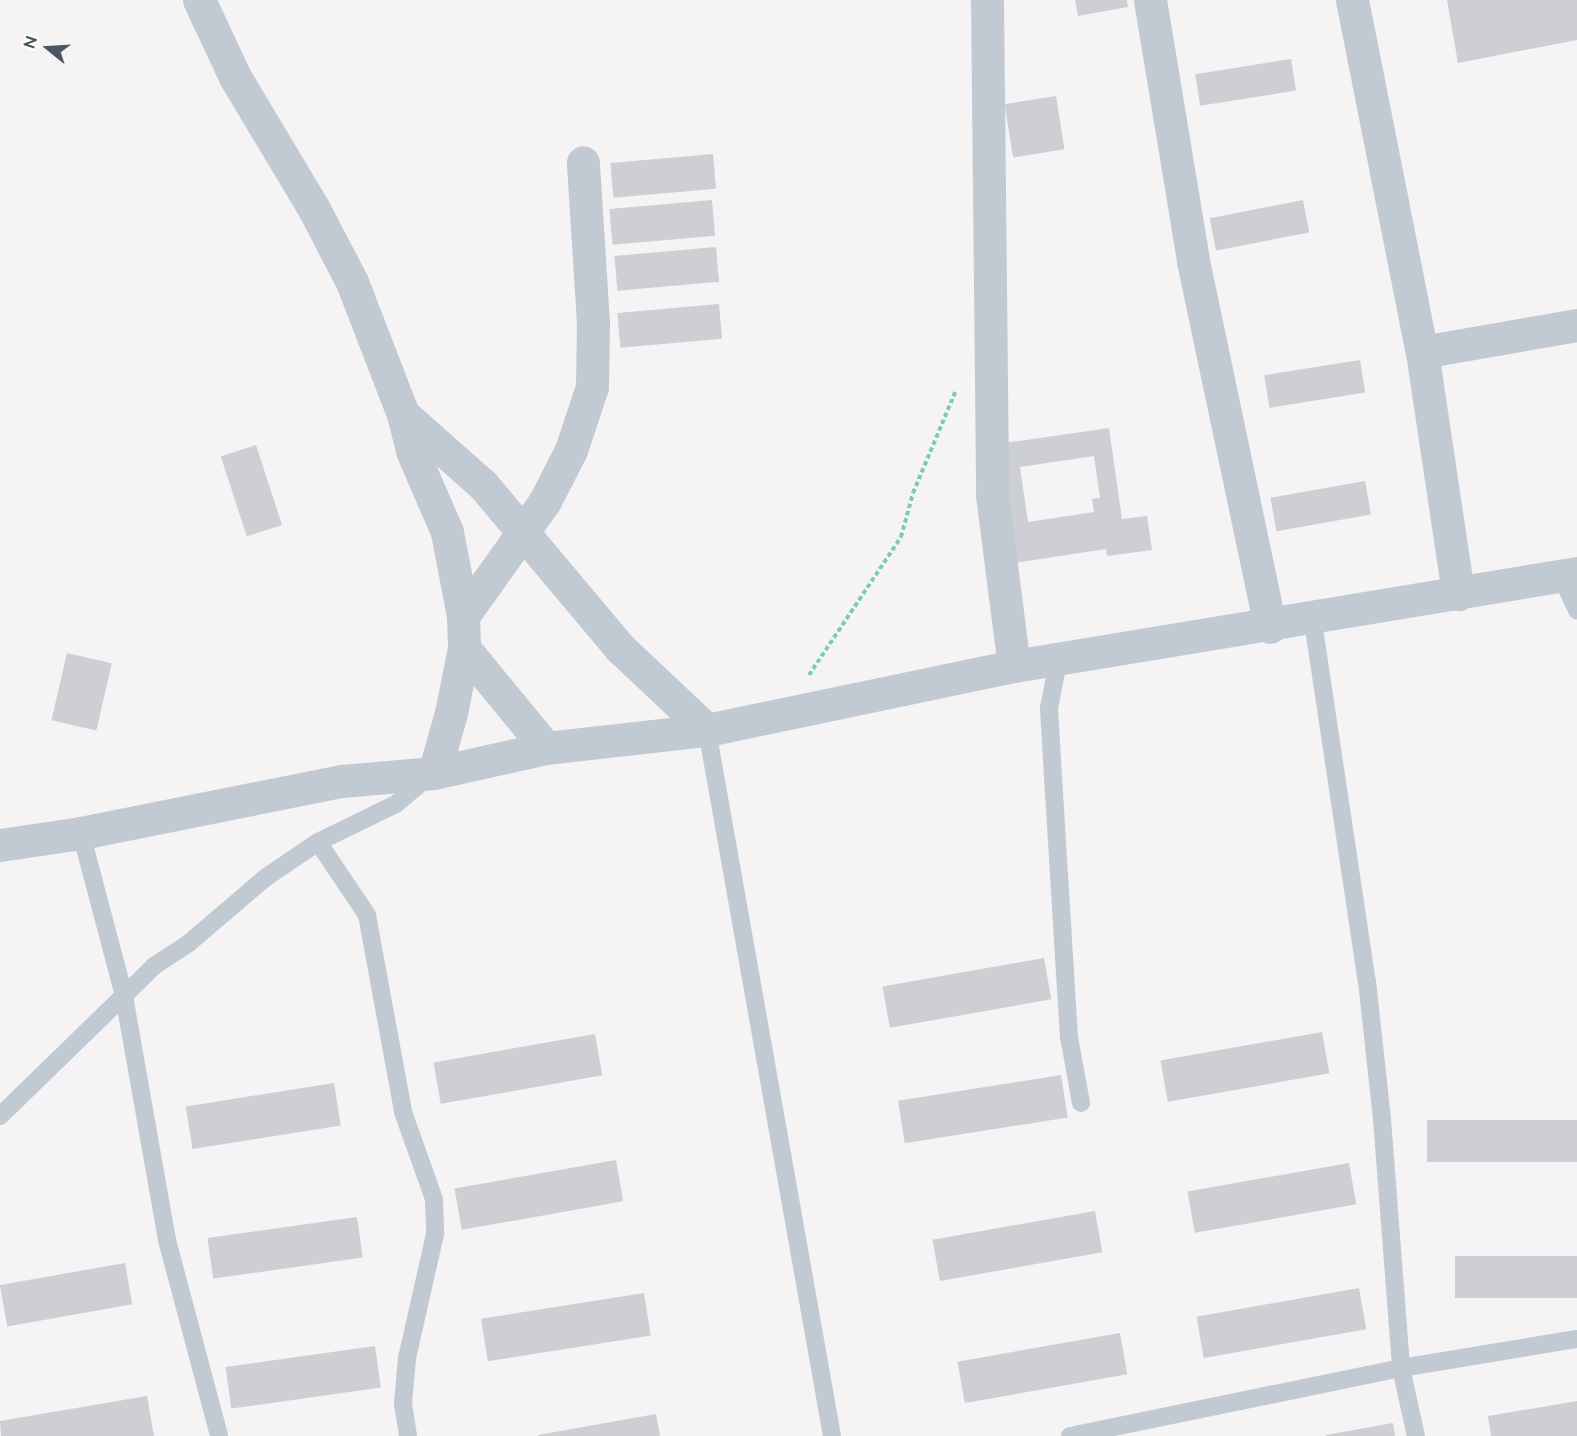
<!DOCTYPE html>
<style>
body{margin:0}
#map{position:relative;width:1577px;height:1436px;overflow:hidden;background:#f5f3f3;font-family:Raleway,sans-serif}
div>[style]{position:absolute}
.building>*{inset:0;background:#cdcfd5;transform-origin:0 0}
.path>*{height:4px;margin-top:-2px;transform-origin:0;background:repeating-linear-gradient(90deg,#7ad0a6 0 4.5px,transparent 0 7.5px)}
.service>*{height:18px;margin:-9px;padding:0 9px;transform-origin:9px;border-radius:9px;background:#c1cad2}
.minor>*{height:33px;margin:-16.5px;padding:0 16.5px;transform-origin:16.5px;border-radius:16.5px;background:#c1cad2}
span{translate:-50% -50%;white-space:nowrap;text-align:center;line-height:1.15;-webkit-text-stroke:5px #fff;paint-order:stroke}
.north{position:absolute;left:18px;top:18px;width:60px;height:60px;-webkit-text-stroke:4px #fff;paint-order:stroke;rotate:288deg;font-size:16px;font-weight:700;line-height:24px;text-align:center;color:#4a5661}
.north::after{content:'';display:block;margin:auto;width:21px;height:27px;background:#4a5661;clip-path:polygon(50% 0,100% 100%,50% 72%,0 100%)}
</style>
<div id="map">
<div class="building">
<i style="clip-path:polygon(1075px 0,1127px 0,1128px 7px,1078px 16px)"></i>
<i style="clip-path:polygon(1447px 0,1577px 0,1577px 40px,1458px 63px)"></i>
<i style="left:1291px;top:59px;width:32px;height:97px;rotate:81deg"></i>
<i style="left:1056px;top:96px;width:54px;height:52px;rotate:81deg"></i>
<i style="left:713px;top:154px;width:35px;height:103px;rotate:85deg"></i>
<i style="left:712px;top:200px;width:36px;height:103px;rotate:85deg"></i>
<i style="left:1303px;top:200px;width:33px;height:95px;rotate:79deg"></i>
<i style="left:716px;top:247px;width:35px;height:102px;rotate:85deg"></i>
<i style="left:719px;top:304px;width:35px;height:102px;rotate:85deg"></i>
<i style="left:1360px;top:360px;width:33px;height:97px;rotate:81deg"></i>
<i style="clip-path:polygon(evenodd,1109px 428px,1122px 519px,1147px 516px,1152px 550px,1107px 556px,1106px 549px,1014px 563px,998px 444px,1109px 428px,1094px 456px,1100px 498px,1092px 499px,1094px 512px,1028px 522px,1020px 467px,1094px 456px)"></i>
<i style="left:256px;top:445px;width:84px;height:37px;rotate:72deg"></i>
<i style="left:1365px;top:481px;width:34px;height:96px;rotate:80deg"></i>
<i style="left:67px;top:653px;width:46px;height:69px;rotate:13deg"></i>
<i style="left:1044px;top:958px;width:42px;height:164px;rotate:80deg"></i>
<i style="left:1322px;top:1032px;width:42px;height:164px;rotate:80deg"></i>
<i style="left:595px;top:1034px;width:42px;height:164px;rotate:80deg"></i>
<i style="left:1061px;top:1075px;width:43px;height:165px;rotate:81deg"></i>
<i style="left:334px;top:1083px;width:43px;height:150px;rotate:81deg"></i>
<i style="left:1577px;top:1120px;width:42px;height:150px;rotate:90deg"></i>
<i style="left:616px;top:1160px;width:42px;height:164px;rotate:80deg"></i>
<i style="left:1349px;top:1163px;width:42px;height:164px;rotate:80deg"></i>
<i style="left:1095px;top:1211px;width:42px;height:165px;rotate:80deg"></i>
<i style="left:357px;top:1217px;width:41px;height:151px;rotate:82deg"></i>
<i style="left:1577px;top:1256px;width:42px;height:122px;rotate:90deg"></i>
<i style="left:125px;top:1263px;width:42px;height:127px;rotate:80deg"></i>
<i style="left:1359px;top:1288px;width:42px;height:165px;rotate:80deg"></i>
<i style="left:644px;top:1293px;width:43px;height:165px;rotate:81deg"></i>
<i style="left:1120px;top:1333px;width:42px;height:165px;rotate:80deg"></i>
<i style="left:375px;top:1346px;width:42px;height:151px;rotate:82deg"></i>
<i style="clip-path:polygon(147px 1396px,154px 1436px,1px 1436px,0 1421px)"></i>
<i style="clip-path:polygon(1577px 1401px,1577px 1436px,1491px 1436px,1488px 1416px)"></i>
<i style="clip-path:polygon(656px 1414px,660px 1436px,538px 1436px,538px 1435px)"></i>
<i style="clip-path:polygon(1393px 1423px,1395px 1436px,1326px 1436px,1326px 1435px)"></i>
</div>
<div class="path">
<i style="left:809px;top:675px;width:166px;rotate:-56.3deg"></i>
<i style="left:901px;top:537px;width:46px;rotate:-74.7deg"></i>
<i style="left:913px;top:493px;width:112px;rotate:-67.3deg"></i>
</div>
<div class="service">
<i style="left:1561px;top:576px;width:38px;rotate:65deg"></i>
<i style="left:1312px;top:615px;width:370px;rotate:81.5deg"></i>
<i style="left:1367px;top:981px;width:139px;rotate:83.8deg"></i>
<i style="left:1382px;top:1119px;width:250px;rotate:85.6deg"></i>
<i style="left:1401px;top:1368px;width:70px;rotate:77.6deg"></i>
<i style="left:1058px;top:662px;width:47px;rotate:101.1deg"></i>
<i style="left:1049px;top:708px;width:52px;rotate:86.7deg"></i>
<i style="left:1052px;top:760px;width:278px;rotate:86.5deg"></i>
<i style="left:1069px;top:1037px;width:67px;rotate:79.7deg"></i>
<i style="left:707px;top:730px;width:717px;rotate:79.96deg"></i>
<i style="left:81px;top:833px;width:169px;rotate:75.2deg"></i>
<i style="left:124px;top:996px;width:248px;rotate:80deg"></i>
<i style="left:167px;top:1240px;width:203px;rotate:75.1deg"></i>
<i style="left:318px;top:842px;width:88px;rotate:56.1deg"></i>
<i style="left:367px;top:915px;width:200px;rotate:79.6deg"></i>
<i style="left:403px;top:1112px;width:92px;rotate:70.4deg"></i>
<i style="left:434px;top:1199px;width:35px;rotate:88deg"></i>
<i style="left:435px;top:1234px;width:127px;rotate:102.7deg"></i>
<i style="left:407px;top:1358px;width:46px;rotate:95deg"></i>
<i style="left:403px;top:1404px;width:32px;rotate:81deg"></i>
<i style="left:0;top:1116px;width:215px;rotate:-44.2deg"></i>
<i style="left:154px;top:966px;width:42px;rotate:-33.3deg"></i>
<i style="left:189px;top:943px;width:100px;rotate:-40.5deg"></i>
<i style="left:265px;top:878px;width:64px;rotate:-34.2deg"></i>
<i style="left:318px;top:842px;width:87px;rotate:-26deg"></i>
<i style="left:396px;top:804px;width:42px;rotate:-40.2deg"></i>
<i style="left:1070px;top:1436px;width:338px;rotate:-11.6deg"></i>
<i style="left:1401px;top:1368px;width:178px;rotate:-9.4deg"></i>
</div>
<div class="minor">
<i style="left:199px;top:0;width:85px;rotate:64.9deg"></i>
<i style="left:235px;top:77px;width:154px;rotate:59.1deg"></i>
<i style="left:314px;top:209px;width:82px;rotate:62.5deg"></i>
<i style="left:352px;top:282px;width:142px;rotate:68.9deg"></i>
<i style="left:403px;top:414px;width:38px;rotate:76deg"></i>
<i style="left:412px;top:451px;width:88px;rotate:66.6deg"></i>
<i style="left:447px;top:532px;width:86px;rotate:79.2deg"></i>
<i style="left:463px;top:616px;width:32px;rotate:88deg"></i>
<i style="left:464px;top:648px;width:66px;rotate:101.3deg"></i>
<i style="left:451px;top:713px;width:62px;rotate:105.8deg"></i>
<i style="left:987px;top:0;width:495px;rotate:89.4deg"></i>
<i style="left:992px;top:495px;width:172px;rotate:82.7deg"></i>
<i style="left:1150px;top:0;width:265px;rotate:80.6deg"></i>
<i style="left:1193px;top:261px;width:374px;rotate:78.1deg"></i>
<i style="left:1352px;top:0;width:359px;rotate:78.8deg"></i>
<i style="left:1422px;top:352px;width:245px;rotate:81.5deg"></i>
<i style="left:1422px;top:352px;width:157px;rotate:-9.9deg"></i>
<i style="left:403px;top:414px;width:108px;rotate:41.6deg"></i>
<i style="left:484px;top:486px;width:212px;rotate:50deg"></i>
<i style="left:620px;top:648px;width:120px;rotate:43.3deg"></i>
<i style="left:463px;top:616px;width:141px;rotate:-54.5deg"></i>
<i style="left:545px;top:501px;width:57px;rotate:-63deg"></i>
<i style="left:571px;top:450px;width:66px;rotate:-71.6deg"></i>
<i style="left:592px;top:387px;width:64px;rotate:-89.1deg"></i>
<i style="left:593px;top:323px;width:161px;rotate:-93.6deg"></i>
<i style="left:464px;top:648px;width:129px;rotate:50.6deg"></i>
<i style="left:0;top:845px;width:82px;rotate:-8.4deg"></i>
<i style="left:81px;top:833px;width:266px;rotate:-11.3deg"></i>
<i style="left:342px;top:781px;width:92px;rotate:-5deg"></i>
<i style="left:434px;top:773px;width:115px;rotate:-12.6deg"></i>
<i style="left:546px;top:748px;width:162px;rotate:-6.4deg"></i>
<i style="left:707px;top:730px;width:314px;rotate:-11.8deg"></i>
<i style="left:1014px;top:666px;width:571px;rotate:-9.38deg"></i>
</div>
<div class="north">N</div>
</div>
